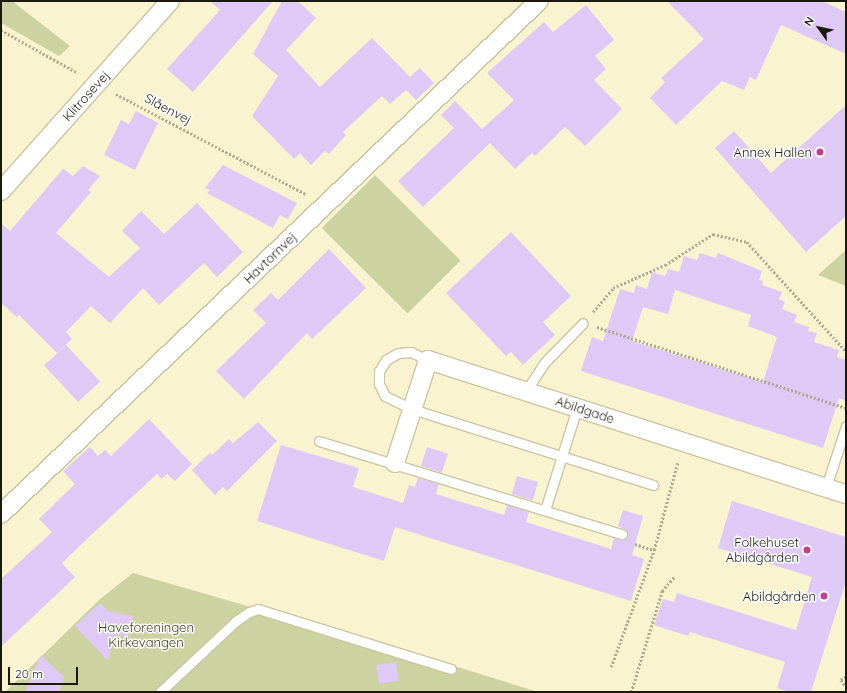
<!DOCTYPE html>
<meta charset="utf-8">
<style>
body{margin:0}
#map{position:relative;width:847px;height:693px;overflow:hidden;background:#faf3d0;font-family:Quicksand,sans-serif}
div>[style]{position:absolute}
.green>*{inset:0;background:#ccd2a0;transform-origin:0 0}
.building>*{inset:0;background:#dec9f7;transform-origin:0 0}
.path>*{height:2.5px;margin-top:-1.25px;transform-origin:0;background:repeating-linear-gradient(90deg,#afa98e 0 2px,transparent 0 4px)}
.roads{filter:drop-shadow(1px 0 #ccc5a3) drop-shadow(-1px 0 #ccc5a3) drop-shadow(0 1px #ccc5a3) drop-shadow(0 -1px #ccc5a3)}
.lane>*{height:9px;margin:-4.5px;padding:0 4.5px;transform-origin:4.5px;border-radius:4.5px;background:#fff}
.street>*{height:18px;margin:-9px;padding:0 9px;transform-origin:9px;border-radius:9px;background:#fff}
.dots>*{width:11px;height:11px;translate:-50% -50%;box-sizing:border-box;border:2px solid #fff;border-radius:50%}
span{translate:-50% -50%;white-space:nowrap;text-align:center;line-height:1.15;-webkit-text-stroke:3px #fff;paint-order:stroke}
.street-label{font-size:13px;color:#1b180c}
.poi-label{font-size:13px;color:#1b180c}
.right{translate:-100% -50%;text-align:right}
.park-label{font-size:13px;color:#393c17}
.frame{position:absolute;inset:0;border:2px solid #1b180c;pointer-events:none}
.north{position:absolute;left:799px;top:8px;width:40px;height:40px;-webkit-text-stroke:3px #fff;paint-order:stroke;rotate:303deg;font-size:11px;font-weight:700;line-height:16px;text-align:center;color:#1b180c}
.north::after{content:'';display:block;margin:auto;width:14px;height:18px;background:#1b180c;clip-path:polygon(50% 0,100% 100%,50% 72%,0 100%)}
.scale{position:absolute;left:8px;top:667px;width:70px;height:18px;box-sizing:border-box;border:2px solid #1b180c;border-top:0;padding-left:5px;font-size:12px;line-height:14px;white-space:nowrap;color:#1b180c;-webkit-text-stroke:3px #fff;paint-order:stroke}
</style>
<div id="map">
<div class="green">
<i style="clip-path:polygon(1px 1px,12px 1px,70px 46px,59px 56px,1px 23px)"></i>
<i style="left:375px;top:175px;width:121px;height:75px;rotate:45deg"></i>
<i style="clip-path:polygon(846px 250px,846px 286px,818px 275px)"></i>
<i style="clip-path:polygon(133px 573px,445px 663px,538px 692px,5px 692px,99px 600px)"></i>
</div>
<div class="building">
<i style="clip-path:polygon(210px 1px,273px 1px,193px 92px,167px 69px,220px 10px)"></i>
<i style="clip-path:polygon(282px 1px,298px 1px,316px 18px,286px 50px,320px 87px,372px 38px,410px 77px,420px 68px,434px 83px,416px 100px,406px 90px,390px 104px,382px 96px,343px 132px,346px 135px,329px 154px,325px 151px,311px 165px,300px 153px,294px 159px,252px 116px,278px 76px,253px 54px)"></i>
<i style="clip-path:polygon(667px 1px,822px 1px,846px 12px,846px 54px,781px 25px,756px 80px,750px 77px,744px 90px,722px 81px,676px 125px,650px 98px,665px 82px,661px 78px,704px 39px)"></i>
<i style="clip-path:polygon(586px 5px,614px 40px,595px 56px,606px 69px,594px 80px,622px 109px,585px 146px,565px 127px,535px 156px,532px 153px,515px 169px,490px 143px,423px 207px,398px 181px,454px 128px,441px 115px,455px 101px,482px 129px,514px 100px,487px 73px,544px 22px,553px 32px)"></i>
<i style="clip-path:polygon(846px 105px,846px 216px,806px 252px,715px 148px,734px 131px,771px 173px)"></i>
<i style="clip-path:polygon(136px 111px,158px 123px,135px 170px,104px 155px,121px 120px,129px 124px)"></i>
<i style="clip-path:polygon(223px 165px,297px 203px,288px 219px,280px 215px,273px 228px,207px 193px,210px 190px,205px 188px)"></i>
<i style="clip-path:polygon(83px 166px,100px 176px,88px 190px,91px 192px,56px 233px,109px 277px,140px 248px,122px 231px,141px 211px,164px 234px,197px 203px,243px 252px,217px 277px,204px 263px,159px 305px,143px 288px,110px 323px,91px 306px,66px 332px,72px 339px,57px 353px,19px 315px,17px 317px,1px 303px,1px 223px,10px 231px,63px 169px,73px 176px)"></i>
<i style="clip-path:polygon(511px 232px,571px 296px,543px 322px,555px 335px,523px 365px,511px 352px,506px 356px,446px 293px)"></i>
<i style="clip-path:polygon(329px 249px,366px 288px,312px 339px,307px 333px,244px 399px,216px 371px,266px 323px,253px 310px,271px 293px,278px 300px)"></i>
<i style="clip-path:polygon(evenodd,700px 253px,716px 258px,718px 253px,762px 271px,759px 280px,763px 281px,762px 285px,782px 292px,779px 299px,785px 302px,782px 309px,797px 315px,794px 322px,809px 327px,808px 331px,817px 333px,814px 342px,839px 350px,837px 357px,846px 360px,846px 401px,839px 398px,823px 448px,581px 371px,592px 337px,603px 341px,620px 289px,634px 293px,636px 285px,647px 289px,652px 272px,665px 276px,668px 269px,679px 272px,684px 256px,697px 260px,700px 253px,675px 290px,751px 315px,748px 326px,777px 337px,763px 382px,632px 341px,643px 307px,668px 314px,675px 290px)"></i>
<i style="left:66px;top:345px;width:50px;height:30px;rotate:47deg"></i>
<i style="clip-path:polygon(149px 419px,192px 464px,175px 481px,167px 474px,162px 479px,157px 474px,89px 537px,62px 563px,75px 577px,1px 647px,1px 579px,52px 532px,39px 519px,75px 484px,63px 471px,90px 447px,98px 456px,105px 450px,111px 456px)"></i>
<i style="clip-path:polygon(258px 422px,277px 441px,227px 491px,223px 487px,215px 495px,192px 470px,210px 453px,212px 455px,229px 439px,233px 443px)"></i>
<i style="clip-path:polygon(281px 445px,359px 468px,353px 487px,403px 503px,409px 485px,415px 487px,418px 478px,439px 484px,436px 494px,504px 515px,507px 505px,529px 512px,526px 522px,611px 549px,614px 538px,623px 540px,628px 535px,626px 530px,618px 526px,623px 510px,643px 516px,632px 555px,644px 559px,631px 601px,395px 527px,384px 561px,257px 521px)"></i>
<i style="left:427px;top:447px;width:22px;height:20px;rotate:18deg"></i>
<i style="left:517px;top:476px;width:22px;height:19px;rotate:16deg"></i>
<i style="clip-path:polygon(732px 501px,846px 537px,846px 581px,811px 692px,789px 692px,777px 688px,785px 662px,690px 632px,688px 636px,654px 625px,663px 599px,674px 602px,677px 593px,796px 630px,812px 577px,718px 548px)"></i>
<i style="clip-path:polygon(100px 603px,108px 611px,133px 616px,128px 637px,115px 634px,108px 661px,75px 626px)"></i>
<i style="clip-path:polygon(41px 655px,64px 677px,59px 692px,25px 692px)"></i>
<i style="left:396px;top:662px;width:19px;height:20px;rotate:81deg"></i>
</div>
<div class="path">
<i style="left:1px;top:30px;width:88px;rotate:29.2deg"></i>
<i style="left:116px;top:94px;width:215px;rotate:27.8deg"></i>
<i style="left:593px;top:312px;width:31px;rotate:-50deg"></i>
<i style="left:613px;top:288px;width:57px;rotate:-23.9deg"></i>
<i style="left:665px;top:265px;width:57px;rotate:-32.9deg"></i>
<i style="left:713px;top:234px;width:35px;rotate:13deg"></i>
<i style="left:747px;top:242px;width:147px;rotate:47.8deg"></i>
<i style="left:597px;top:327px;width:262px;rotate:18deg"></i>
<i style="left:635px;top:544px;width:20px;rotate:18deg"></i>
<i style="left:611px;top:667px;width:125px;rotate:-69.8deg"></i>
<i style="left:654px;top:550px;width:92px;rotate:-74.9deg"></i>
<i style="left:846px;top:677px;width:6px;rotate:149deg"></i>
<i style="left:841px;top:680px;width:9px;rotate:54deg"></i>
<i style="left:631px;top:692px;width:106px;rotate:-72.9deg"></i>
<i style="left:662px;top:591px;width:18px;rotate:-49deg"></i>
</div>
<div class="roads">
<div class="lane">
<i style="left:428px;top:360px;width:19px;rotate:-155deg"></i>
<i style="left:411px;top:352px;width:13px;rotate:176deg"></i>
<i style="left:398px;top:353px;width:14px;rotate:150deg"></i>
<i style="left:386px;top:360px;width:13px;rotate:122deg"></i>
<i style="left:379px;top:371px;width:13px;rotate:90deg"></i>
<i style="left:379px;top:384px;width:13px;rotate:63deg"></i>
<i style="left:385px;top:396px;width:30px;rotate:26deg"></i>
<i style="left:412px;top:409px;width:253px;rotate:17.5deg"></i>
<i style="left:526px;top:391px;width:35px;rotate:-57deg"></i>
<i style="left:545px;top:362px;width:54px;rotate:-45.7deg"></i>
<i style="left:319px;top:441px;width:317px;rotate:17.1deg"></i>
<i style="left:826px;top:487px;width:64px;rotate:-71.8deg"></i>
<i style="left:545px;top:510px;width:107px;rotate:-72.6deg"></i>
<i style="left:160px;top:692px;width:104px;rotate:-43.1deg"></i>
<i style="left:236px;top:621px;width:16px;rotate:-35deg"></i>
<i style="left:249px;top:612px;width:9px;rotate:-18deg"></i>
<i style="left:258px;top:609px;width:202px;rotate:17.3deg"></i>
</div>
<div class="street">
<i style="left:1px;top:191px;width:254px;rotate:-48.3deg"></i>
<i style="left:395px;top:463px;width:108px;rotate:-72.2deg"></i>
<i style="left:428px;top:360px;width:439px;rotate:17.8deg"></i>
<i style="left:1px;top:514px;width:743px;rotate:-43.64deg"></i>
</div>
</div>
<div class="dots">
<i style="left:820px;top:152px;background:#c0408c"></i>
<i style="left:807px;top:550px;background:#c0408c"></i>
<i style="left:824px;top:596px;background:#c0408c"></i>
</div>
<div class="street-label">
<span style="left:86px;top:96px;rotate:-48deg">Klitrosevej</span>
<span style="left:168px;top:109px;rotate:28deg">Slåenvej</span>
<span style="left:270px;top:258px;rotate:-44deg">Havtornvej</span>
<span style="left:585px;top:410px;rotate:18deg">Abildgade</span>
</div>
<div class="poi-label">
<span class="right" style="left:812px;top:152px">Annex Hallen</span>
<span class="right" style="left:799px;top:550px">Folkehuset<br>Abildgården</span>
<span class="right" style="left:816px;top:596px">Abildgården</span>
</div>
<div class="park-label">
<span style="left:146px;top:635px">Haveforeningen<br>Kirkevangen</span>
</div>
<div class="frame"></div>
<div class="north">N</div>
<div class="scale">20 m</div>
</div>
